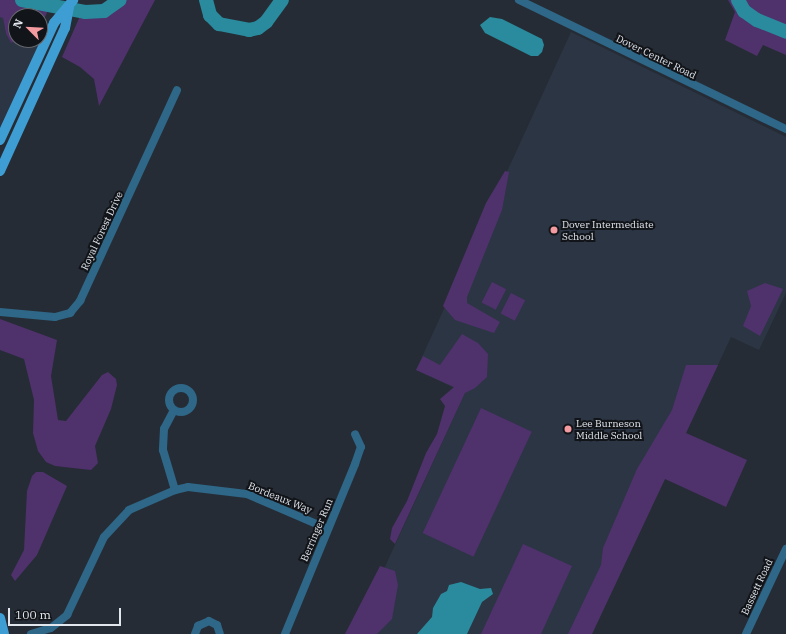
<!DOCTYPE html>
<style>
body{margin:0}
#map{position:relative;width:786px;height:634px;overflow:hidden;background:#262c35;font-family:"IBM Plex Serif",serif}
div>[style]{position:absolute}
.built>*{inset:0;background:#2c3544}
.green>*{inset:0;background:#4f316c;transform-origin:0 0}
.water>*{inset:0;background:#298b9d}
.river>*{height:14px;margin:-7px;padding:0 7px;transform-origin:7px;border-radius:7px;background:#298b9d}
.minor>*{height:8px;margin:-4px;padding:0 4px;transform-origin:4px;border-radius:4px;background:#2e6787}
.minor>.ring{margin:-4px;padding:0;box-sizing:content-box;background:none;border:8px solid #2e6787;border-radius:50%}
.major>*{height:10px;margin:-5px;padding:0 5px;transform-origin:5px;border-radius:5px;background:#3e9ed3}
.dots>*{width:11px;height:11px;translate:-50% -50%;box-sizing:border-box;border:2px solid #111418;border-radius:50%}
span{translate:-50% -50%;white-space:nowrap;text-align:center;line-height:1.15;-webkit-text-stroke:4px #111418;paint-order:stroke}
.street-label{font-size:10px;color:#e2e6ed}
.poi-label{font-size:10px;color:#e2e6ed}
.left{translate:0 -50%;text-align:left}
.north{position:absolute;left:8px;top:8px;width:40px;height:40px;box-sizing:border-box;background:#111418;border:1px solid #65686d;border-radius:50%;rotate:294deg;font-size:11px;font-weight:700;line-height:16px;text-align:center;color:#e2e6ed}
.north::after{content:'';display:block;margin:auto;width:14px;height:18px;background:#f49aa1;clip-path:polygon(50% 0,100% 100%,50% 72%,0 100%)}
.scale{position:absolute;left:8px;top:608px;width:113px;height:18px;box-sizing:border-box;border:2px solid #e2e6ed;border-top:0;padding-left:5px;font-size:12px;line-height:14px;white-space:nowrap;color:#e2e6ed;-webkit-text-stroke:3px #111418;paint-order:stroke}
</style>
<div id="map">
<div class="built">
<i style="clip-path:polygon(0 17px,3px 17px,6px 34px,11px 43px,21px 40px,40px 40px,40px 23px,43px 21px,47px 29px,0 129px)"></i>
<i style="clip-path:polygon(571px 32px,786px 137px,786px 293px,759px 350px,731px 337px,592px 634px,354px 634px,465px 393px,416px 370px)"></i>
</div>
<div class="green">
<i style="clip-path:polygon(0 0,53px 0,43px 21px,40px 23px,40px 16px,16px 16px,16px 40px,21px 40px,11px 43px,6px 34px,3px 18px,0 17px)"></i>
<i style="clip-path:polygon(120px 0,155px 0,99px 106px,94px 79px,80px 67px,62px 57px,80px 16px,85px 12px,104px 11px)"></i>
<i style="clip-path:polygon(728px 0,786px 0,786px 55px,763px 45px,757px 56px,725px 40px,735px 12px)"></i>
<i style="clip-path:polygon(505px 171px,509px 172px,502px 210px,467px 297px,467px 303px,500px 322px,494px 333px,455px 320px,443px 306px,486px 203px)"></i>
<i style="left:492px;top:282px;width:16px;height:23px;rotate:27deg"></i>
<i style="clip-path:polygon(765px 283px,783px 289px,760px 336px,743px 326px,751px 306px,747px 291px)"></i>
<i style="left:511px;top:293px;width:16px;height:23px;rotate:27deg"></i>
<i style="clip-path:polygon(0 319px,57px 340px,51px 376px,58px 420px,66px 421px,102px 375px,108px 372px,116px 379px,117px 385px,111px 409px,95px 446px,98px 463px,91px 470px,55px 466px,46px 462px,38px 451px,33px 433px,34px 400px,24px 359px,0 350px)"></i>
<i style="clip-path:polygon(462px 334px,478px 343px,488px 354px,487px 377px,475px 388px,465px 393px,395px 544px,390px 539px,392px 528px,407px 501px,426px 453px,437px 434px,445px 406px,440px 399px,454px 387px,416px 370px,423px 356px,440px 365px)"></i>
<i style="clip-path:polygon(686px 365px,718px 365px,686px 433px,747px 460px,726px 507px,665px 479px,592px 634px,568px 634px,601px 565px,603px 548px,637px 469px,672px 410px)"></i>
<i style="left:481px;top:408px;width:56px;height:138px;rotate:25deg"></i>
<i style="clip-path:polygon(36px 472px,43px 472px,67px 486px,37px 555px,15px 581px,11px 575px,24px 550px,27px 491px,32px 476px)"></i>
<i style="clip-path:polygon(523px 544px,572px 566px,541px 634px,481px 634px)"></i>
<i style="clip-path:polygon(380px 566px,395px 571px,398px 585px,392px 619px,377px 634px,345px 634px)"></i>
</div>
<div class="water">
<i style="clip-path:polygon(490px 17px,502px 19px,542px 39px,544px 45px,542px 52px,538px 56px,531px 56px,485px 33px,480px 25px)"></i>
<i style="clip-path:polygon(461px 582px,480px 589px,491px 588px,493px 594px,482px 602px,467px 634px,417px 634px,432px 617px,433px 608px,441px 594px,447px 591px,449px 585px)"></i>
</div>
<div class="river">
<i style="left:22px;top:0;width:64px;rotate:10.8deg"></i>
<i style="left:85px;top:12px;width:19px;rotate:-3deg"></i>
<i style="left:104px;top:11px;width:19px;rotate:-35deg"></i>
<i style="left:206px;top:0;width:16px;rotate:75deg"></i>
<i style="left:210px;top:15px;width:13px;rotate:45deg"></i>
<i style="left:219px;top:24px;width:31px;rotate:11deg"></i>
<i style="left:249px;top:30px;width:9px;rotate:-13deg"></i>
<i style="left:258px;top:28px;width:10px;rotate:-37deg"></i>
<i style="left:266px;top:22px;width:27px;rotate:-54deg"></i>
<i style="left:738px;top:0;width:13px;rotate:61deg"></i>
<i style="left:744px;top:11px;width:16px;rotate:35deg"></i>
<i style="left:757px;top:20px;width:31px;rotate:22deg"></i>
</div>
<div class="minor">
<i style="left:519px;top:0;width:297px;rotate:25.8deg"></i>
<i style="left:0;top:312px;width:55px;rotate:5.2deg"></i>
<i style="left:55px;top:317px;width:16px;rotate:-15deg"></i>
<i style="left:70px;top:313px;width:16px;rotate:-50deg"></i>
<i style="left:80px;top:301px;width:232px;rotate:-65.3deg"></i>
<i class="ring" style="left:169px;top:388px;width:16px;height:16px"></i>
<i style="left:174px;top:410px;width:21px;rotate:118deg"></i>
<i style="left:164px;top:429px;width:21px;rotate:93deg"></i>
<i style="left:163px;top:450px;width:42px;rotate:73.3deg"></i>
<i style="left:31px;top:634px;width:21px;rotate:-17deg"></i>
<i style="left:51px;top:628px;width:21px;rotate:-39deg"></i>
<i style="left:67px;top:615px;width:86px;rotate:-64.6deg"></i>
<i style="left:104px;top:537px;width:37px;rotate:-47deg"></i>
<i style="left:129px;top:510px;width:50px;rotate:-23.5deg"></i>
<i style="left:175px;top:490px;width:13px;rotate:-13deg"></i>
<i style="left:188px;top:487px;width:59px;rotate:6.8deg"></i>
<i style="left:247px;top:494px;width:88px;rotate:23.4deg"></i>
<i style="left:195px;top:634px;width:9px;rotate:-69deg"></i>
<i style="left:198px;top:626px;width:12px;rotate:-24deg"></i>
<i style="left:209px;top:621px;width:9px;rotate:27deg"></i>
<i style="left:217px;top:625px;width:9px;rotate:72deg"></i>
<i style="left:285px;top:634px;width:184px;rotate:-67.6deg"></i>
<i style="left:355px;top:464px;width:18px;rotate:-71deg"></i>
<i style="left:361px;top:447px;width:14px;rotate:-115deg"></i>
<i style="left:746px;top:634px;width:94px;rotate:-64.8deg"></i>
</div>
<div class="major">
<i style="left:0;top:140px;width:129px;rotate:-65.2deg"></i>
<i style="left:54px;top:23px;width:30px;rotate:-50deg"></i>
<i style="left:0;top:171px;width:157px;rotate:-65.6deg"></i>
<i style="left:65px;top:28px;width:21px;rotate:-79deg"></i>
<i style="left:0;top:618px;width:16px;rotate:76deg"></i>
</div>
<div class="dots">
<i style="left:554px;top:230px;background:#f49aa1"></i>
<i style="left:568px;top:429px;background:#f49aa1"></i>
</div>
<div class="street-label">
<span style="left:656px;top:57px;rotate:26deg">Dover Center Road</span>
<span style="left:102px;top:231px;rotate:-65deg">Royal Forest Drive</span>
<span style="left:280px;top:498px;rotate:22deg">Bordeaux Way</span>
<span style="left:317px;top:530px;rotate:-67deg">Berringer Run</span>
<span style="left:757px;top:587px;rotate:-65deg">Bassett Road</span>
</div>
<div class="poi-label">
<span class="left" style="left:562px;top:230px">Dover Intermediate<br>School</span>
<span class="left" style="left:576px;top:429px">Lee Burneson<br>Middle School</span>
</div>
<div class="north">N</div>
<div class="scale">100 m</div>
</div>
